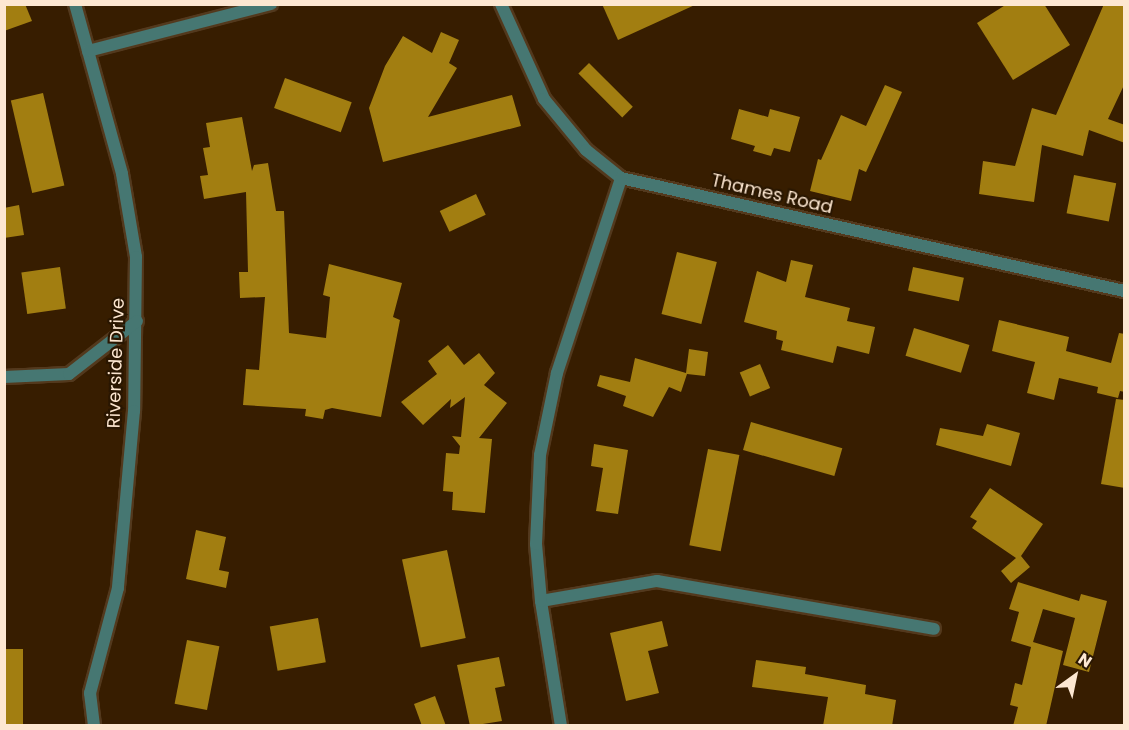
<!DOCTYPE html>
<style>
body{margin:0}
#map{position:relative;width:1129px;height:730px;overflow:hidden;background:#371d00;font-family:Poppins,sans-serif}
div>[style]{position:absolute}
.building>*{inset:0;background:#a27e11;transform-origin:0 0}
.roads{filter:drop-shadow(2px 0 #53391d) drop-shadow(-2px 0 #53391d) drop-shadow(0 2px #53391d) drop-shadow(0 -2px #53391d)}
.street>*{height:12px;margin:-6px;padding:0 6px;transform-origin:6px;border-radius:6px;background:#467772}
span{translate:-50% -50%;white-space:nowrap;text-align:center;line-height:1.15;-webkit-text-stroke:4.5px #291601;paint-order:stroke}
.street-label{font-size:18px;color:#fde7d1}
.frame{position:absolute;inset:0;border:6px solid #fde7d1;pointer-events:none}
.north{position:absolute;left:1045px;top:646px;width:60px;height:60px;-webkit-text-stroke:4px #291601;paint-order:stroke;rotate:33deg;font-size:16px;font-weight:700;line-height:24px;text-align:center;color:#fde7d1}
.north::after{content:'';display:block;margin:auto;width:21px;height:27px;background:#fde7d1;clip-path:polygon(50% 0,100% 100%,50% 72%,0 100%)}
</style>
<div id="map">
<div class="building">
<i style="clip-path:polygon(4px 4px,25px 4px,32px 21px,4px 31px)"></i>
<i style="clip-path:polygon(602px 4px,697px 4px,618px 40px)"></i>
<i style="clip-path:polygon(1007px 4px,1044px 4px,1070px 45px,1013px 80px,977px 23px)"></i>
<i style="clip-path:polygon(1104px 4px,1125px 4px,1125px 83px,1108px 119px,1125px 125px,1125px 143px,1089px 130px,1083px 156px,1042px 145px,1034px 202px,979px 194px,983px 161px,1015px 166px,1032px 108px,1056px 115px)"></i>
<i style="clip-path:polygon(441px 32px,459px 40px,449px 63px,457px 68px,428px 117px,512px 95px,521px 126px,383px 162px,369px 108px,385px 66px,403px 36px,432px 53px)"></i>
<i style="left:589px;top:63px;width:62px;height:15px;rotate:45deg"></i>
<i style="left:285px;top:78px;width:71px;height:32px;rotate:20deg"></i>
<i style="clip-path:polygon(885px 85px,902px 92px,866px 172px,859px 169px,851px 201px,810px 191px,818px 159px,821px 160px,841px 115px,866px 126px)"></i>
<i style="left:43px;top:93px;width:95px;height:33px;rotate:77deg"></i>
<i style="clip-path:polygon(739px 109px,768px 117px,770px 109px,800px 117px,790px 152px,774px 148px,771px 156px,753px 151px,755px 146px,731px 139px)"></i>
<i style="clip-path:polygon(242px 117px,252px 171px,254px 165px,268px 163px,276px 211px,284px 211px,289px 333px,326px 338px,330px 297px,323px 295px,329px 264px,402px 283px,393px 317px,400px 320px,381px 417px,332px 408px,325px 410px,323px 419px,305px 416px,306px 409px,243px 405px,246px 369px,259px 370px,265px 297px,240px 298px,239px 272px,248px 272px,246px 192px,204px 199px,200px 176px,208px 175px,203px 148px,210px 147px,206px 123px)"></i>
<i style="left:1074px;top:175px;width:43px;height:39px;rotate:11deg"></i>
<i style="left:476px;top:194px;width:23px;height:40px;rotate:65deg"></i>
<i style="clip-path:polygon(19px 205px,24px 235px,4px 238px,4px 208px)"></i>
<i style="left:677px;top:252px;width:41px;height:64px;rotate:14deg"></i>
<i style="clip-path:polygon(791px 260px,813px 265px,805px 297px,850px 308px,847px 321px,875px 327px,869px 354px,837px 346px,833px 363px,781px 350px,783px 341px,776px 339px,777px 331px,744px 322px,757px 271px,786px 282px)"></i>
<i style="left:60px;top:267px;width:42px;height:39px;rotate:82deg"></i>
<i style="left:913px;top:267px;width:52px;height:24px;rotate:12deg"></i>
<i style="clip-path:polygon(999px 320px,1069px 337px,1066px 351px,1111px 363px,1119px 333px,1125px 334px,1125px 392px,1120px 391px,1118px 398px,1097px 393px,1098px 387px,1059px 378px,1054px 400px,1027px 393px,1035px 362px,992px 351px)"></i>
<i style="left:914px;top:328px;width:58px;height:29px;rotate:17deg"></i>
<i style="clip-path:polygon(448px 345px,464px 365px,479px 353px,495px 373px,484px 385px,507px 403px,479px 438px,492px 439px,485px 513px,452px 510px,453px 492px,443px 491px,446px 453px,459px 454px,460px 446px,452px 436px,461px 437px,465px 397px,450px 408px,451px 399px,423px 425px,401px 402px,437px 374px,428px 361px)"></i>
<i style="clip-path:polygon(689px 349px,708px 352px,705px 376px,687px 374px,681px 392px,669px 387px,653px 417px,623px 406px,626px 396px,597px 386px,600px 375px,630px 382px,635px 358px,686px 373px)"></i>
<i style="left:760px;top:364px;width:26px;height:22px;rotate:67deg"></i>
<i style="clip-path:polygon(1116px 399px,1125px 400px,1125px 488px,1101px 484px)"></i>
<i style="left:751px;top:422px;width:95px;height:29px;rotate:16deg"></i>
<i style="clip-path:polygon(987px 424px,1020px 433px,1011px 466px,936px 445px,940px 428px,983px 436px)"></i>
<i style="clip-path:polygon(594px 444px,628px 450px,618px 514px,596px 511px,603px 468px,591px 466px)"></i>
<i style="left:708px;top:449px;width:32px;height:98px;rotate:11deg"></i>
<i style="clip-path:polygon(990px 488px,1043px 524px,1021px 556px,1030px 567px,1011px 583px,1001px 571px,1016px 558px,972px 528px,977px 521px,970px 517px)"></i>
<i style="clip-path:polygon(196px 530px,226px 537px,219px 570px,229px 572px,226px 588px,186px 579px)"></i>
<i style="left:447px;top:550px;width:90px;height:46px;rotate:78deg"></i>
<i style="clip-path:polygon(1018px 582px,1079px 601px,1081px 594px,1107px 601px,1089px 672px,1063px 665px,1075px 618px,1043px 609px,1033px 642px,1063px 651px,1046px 726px,1013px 726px,1018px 707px,1010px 705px,1015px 683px,1022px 685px,1031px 647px,1011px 641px,1019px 612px,1009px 609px)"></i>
<i style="left:318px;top:618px;width:45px;height:49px;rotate:80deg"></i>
<i style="clip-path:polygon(662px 621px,668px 646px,648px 651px,659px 693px,626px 701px,610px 633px)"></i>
<i style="left:187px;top:640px;width:33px;height:65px;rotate:11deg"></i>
<i style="left:4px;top:649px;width:19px;height:77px"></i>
<i style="clip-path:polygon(499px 657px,505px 686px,495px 688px,502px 721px,470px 726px,457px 665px)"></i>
<i style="clip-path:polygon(756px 660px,806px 667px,805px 674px,866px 685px,865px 694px,896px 700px,892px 726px,823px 726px,828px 697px,752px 687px)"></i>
<i style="clip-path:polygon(435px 696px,446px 726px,422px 726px,414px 704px)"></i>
</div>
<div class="roads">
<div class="street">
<i style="left:75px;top:4px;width:176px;rotate:74.5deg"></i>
<i style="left:122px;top:174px;width:84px;rotate:80.4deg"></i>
<i style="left:136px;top:257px;width:154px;rotate:90.7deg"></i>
<i style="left:134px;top:411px;width:178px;rotate:95.2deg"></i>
<i style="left:118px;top:588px;width:109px;rotate:104.9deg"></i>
<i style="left:90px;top:693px;width:33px;rotate:83deg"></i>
<i style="left:501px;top:4px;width:104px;rotate:65.6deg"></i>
<i style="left:544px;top:99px;width:66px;rotate:50.5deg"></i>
<i style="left:586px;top:150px;width:45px;rotate:38.7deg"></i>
<i style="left:621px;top:178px;width:516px;rotate:12.66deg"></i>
<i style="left:88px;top:51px;width:189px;rotate:-14.4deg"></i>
<i style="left:4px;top:377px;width:65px;rotate:-2.6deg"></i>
<i style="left:69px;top:374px;width:86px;rotate:-37.9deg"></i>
<i style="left:541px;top:601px;width:118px;rotate:-9.8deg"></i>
<i style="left:657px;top:581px;width:281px;rotate:9.8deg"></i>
<i style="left:561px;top:726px;width:127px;rotate:-99.1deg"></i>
<i style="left:541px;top:601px;width:57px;rotate:-95deg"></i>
<i style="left:536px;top:544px;width:89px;rotate:-87.4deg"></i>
<i style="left:540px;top:455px;width:84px;rotate:-78.3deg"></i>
<i style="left:557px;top:373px;width:205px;rotate:-71.8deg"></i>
</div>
</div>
<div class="street-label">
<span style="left:772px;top:194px;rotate:13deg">Thames Road</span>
<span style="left:116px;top:363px;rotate:-88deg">Riverside Drive</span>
</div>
<div class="frame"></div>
<div class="north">N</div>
</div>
